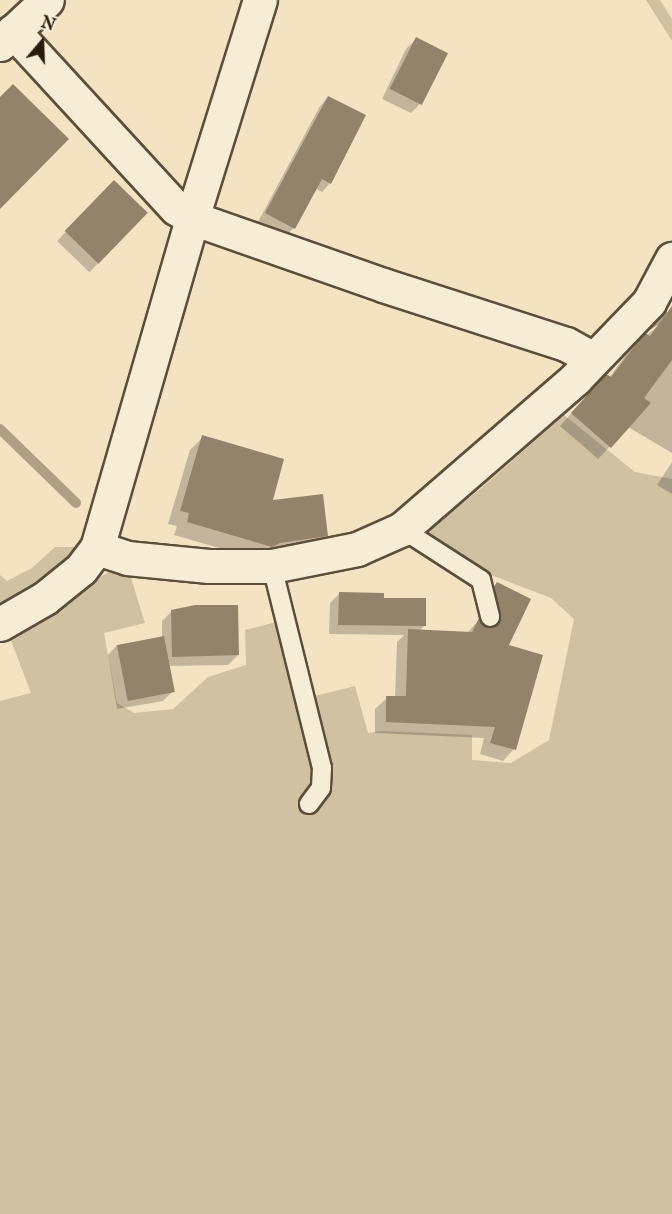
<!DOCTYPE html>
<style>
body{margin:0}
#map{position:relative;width:672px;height:1214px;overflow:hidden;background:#f3e3c2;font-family:"IM FELL English",serif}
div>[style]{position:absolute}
.green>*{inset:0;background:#d1c1a3}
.shadow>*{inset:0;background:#0003;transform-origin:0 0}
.stream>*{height:10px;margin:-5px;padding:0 5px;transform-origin:5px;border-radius:5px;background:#af9f84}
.building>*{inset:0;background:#93836b;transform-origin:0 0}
.roads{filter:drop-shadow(2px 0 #5c4e3a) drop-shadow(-2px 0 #5c4e3a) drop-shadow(0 2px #5c4e3a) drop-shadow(0 -2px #5c4e3a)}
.service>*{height:18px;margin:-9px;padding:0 9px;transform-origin:9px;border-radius:9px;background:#f7edd7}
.minor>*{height:33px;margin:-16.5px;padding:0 16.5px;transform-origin:16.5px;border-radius:16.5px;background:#f7edd7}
.secondary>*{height:33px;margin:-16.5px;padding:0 16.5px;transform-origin:16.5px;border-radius:16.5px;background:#f7edd7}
span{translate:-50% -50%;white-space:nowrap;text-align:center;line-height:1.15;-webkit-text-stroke:5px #f7edd7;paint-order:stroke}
.north{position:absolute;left:12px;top:12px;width:60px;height:60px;-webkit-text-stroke:4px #f7edd7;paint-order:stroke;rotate:19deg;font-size:16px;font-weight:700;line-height:24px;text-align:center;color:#2a1c0c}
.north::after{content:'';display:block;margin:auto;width:21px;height:27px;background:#2a1c0c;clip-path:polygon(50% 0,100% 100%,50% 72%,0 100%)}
</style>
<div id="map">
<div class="green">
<i style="clip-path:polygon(646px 0,660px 0,672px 19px,672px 41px)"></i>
<i style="clip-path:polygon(564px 415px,635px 472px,672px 479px,672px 1214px,0 1214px,0 701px,31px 693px,7px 630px,116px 568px,127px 565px,145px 623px,104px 633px,117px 703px,134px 713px,173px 709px,208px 677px,246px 665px,245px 630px,280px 621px,330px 785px,311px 697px,355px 686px,368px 733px,383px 731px,472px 735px,472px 760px,511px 763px,549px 740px,574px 619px,551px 598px,491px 575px,426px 536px,429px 529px,478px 491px)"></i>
<i style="clip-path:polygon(55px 547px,78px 547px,70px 562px,0 609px,0 575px,7px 581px,32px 568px)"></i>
</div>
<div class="shadow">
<i style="clip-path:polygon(416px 39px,421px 103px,411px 113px,382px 99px,406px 49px)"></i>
<i style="clip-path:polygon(328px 98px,330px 183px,322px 192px,315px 188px,294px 228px,285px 236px,258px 222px,320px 106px)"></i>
<i style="left:114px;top:182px;width:45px;height:82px;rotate:44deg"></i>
<i style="clip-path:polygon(661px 323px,672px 331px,672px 453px,628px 427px,598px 459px,560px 426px,595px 387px,609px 378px,628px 352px)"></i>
<i style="clip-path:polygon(203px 437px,271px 501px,327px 535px,313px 548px,258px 559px,174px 535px,177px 526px,168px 524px,190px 450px)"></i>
<i style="clip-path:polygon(672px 462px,672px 494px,657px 485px)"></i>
<i style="clip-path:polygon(497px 583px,507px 646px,514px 749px,503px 761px,480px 754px,484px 738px,375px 733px,375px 709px,387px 698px,395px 698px,397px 642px,404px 635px,329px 634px,330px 603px,339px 594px,382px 600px,424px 626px,419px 631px,467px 633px,478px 621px,481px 626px,489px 628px,483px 600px)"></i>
<i style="clip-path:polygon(172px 611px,238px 655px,228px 665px,168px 666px,173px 691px,163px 701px,117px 709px,108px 655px,117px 645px,162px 637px,162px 621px)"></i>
</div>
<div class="stream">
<i style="left:645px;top:327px;width:19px;rotate:-32deg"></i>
<i style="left:661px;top:317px;width:11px"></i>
<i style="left:0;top:429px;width:106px;rotate:44.2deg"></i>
</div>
<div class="building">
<i style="left:416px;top:37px;width:36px;height:58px;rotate:27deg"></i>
<i style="clip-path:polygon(13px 84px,69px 139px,0 209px,0 97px)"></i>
<i style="clip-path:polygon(328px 96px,366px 115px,331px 184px,322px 179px,295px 229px,265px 213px)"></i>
<i style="left:114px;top:180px;width:47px;height:71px;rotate:44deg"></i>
<i style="clip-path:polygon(672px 306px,672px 360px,644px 398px,651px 403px,611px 448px,571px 413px,606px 374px,611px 377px,640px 339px,645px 333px,650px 336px)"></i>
<i style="clip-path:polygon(202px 435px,284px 459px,273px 500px,323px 494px,328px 536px,280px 543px,272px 547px,187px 522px,189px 513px,180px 511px)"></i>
<i style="clip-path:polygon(497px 582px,531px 599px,509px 645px,543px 655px,516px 750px,490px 743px,495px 727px,386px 722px,386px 696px,406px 696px,408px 629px,472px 632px,479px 618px,482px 625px,493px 628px,501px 620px,494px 587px)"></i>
<i style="clip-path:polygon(339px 592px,384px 593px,384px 598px,426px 598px,426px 626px,338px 625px)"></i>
<i style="clip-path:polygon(195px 605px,238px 605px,239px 655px,172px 657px,171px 610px)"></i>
<i style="left:164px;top:636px;width:57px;height:48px;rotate:79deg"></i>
</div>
<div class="roads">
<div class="service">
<i style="left:402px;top:529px;width:94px;rotate:32.8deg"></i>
<i style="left:481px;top:580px;width:38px;rotate:76deg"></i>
<i style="left:272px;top:566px;width:208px;rotate:76.1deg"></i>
<i style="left:322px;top:768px;width:20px;rotate:93deg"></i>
<i style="left:321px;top:788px;width:20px;rotate:127deg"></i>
</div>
<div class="minor">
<i style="left:13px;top:31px;width:241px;rotate:47.4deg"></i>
<i style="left:176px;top:208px;width:19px;rotate:32deg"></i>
<i style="left:192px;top:218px;width:202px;rotate:19.3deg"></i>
<i style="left:383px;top:285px;width:192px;rotate:17.9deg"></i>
<i style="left:566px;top:344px;width:31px;rotate:29deg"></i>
<i style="left:97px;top:548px;width:343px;rotate:-73.9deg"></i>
<i style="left:192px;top:218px;width:228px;rotate:-72.7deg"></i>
<i style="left:0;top:624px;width:52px;rotate:-30deg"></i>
<i style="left:45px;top:598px;width:46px;rotate:-38.9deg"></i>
<i style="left:81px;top:569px;width:26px;rotate:-53deg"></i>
<i style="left:97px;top:548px;width:32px;rotate:18deg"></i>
<i style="left:127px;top:558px;width:82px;rotate:5.6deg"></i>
<i style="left:209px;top:566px;width:63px"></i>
<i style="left:272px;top:566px;width:87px;rotate:-11.3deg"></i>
<i style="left:357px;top:549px;width:49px;rotate:-24deg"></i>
<i style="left:402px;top:529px;width:229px;rotate:-40.9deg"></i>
<i style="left:575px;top:379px;width:107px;rotate:-46.1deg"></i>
<i style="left:649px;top:302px;width:49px;rotate:-61.9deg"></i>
</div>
<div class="secondary">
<i style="left:0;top:44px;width:64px;rotate:-43.1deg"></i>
</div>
</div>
<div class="north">N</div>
</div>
